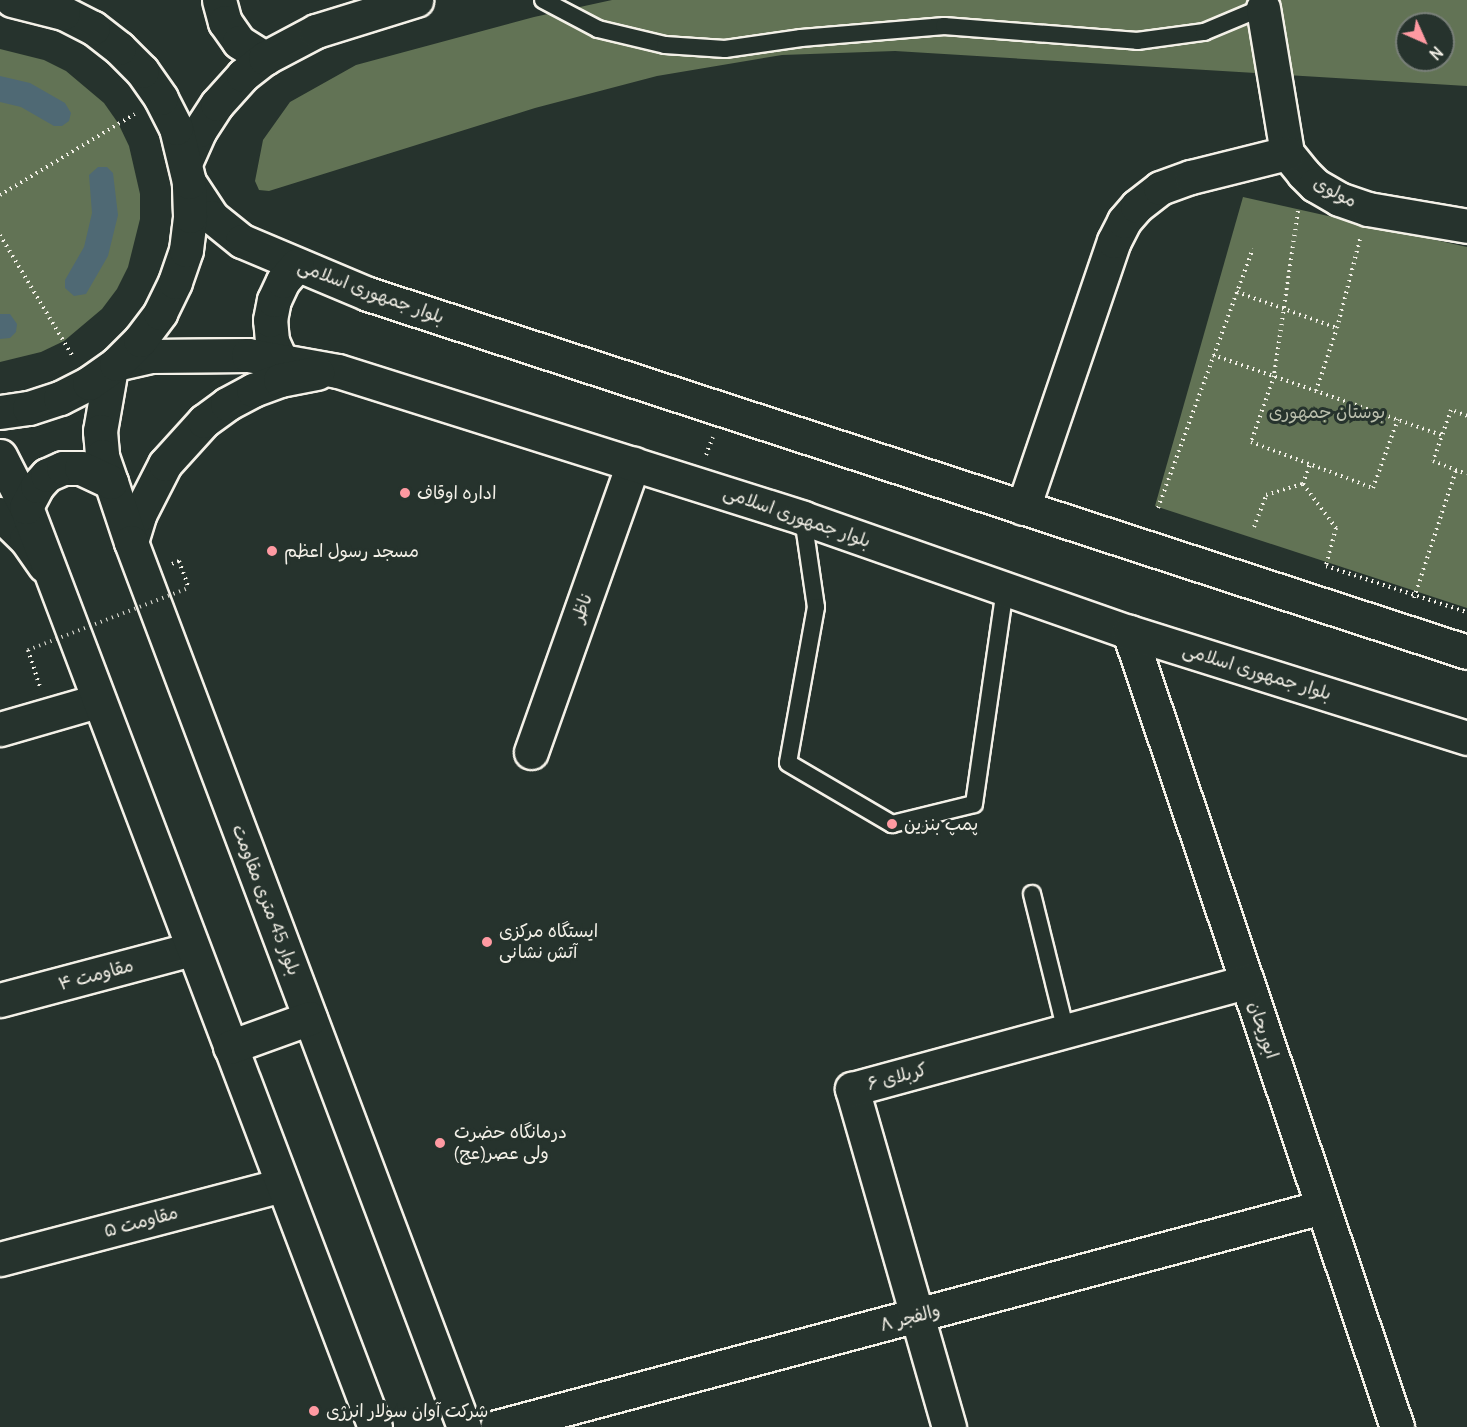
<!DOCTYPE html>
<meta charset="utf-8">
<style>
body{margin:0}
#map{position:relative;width:1467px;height:1427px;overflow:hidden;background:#26332d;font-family:Delius,"Playpen Sans Arabic",sans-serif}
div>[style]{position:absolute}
.green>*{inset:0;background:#627355}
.water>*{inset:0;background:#4f6974}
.path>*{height:4px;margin-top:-2px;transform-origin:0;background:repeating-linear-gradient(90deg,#f4f1e8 0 1.5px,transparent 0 6px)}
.roads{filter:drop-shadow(2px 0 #f4f1e8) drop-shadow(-2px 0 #f4f1e8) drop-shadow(0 2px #f4f1e8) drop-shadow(0 -2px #f4f1e8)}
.service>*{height:16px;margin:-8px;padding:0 8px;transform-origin:8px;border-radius:8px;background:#26332d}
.minor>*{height:33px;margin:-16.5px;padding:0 16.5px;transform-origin:16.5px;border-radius:16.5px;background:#26332d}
.secondary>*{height:33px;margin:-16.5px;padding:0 16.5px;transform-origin:16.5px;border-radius:16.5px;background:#26332d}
.primary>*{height:33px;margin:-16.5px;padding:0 16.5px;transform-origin:16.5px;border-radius:16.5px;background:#26332d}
.path-bridge>*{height:4px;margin-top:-2px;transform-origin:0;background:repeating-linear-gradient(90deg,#f4f1e8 0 1.5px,transparent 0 6px)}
.dots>*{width:16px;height:16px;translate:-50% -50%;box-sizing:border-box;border:3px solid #26332d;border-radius:50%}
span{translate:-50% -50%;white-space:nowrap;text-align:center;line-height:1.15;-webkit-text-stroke:6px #26332d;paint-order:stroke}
.street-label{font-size:18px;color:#f4f1e8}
.park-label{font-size:18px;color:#babfad}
.poi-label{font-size:18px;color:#f4f1e8}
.left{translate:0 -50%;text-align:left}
.north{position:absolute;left:1395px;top:12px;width:60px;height:60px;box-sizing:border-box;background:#26332d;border:2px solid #787f78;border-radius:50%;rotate:135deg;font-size:16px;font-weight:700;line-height:24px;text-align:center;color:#f4f1e8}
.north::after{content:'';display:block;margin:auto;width:21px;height:27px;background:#ff9aa2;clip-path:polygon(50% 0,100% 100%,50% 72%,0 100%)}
</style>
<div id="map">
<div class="green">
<i style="clip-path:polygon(evenodd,612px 0,1467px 0,1467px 86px,895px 51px,782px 55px,657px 76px,535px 108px,269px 191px,259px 190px,255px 181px,263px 140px,290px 102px,356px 65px,534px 17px,612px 0,1407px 24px,1443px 24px,1443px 60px,1407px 60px,1407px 24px)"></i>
<i style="clip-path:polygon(0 49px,44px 60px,66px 71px,104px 103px,118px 123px,129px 146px,140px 194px,140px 219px,128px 267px,117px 289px,102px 309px,64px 341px,41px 352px,0 362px)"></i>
<i style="clip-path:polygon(1243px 197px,1467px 247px,1467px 608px,1155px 506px)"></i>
</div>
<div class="water">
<i style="clip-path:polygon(0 76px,30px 83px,65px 103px,71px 113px,69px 121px,62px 126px,54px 126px,21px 107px,0 102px)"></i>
<i style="clip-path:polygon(98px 167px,107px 167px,113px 173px,118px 215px,108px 256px,86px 294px,74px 296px,65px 288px,65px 280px,84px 247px,92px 213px,89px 175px)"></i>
<i style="clip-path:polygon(0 314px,10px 314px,17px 324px,16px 332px,10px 338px,0 339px)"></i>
</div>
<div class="path">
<i style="left:0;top:195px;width:157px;rotate:-31deg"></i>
<i style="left:1298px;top:211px;width:167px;rotate:98.3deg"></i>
<i style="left:1274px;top:376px;width:70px;rotate:109.2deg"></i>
<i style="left:1251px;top:442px;width:130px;rotate:20.7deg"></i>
<i style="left:1373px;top:488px;width:73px;rotate:-70.1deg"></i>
<i style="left:0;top:235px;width:142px;rotate:59.1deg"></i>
<i style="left:1237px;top:292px;width:106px;rotate:19.8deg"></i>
<i style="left:1213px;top:355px;width:243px;rotate:19.3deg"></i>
<i style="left:1316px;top:391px;width:66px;rotate:-71.6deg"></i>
<i style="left:1337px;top:328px;width:92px;rotate:-75.5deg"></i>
<i style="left:1467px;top:416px;width:17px;rotate:-159deg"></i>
<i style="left:1451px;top:410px;width:54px;rotate:109.4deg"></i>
<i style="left:1433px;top:461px;width:36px;rotate:21deg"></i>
<i style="left:706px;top:455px;width:19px;rotate:-69deg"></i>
<i style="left:1303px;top:484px;width:55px;rotate:53.1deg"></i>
<i style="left:1336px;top:528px;width:39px;rotate:105deg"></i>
<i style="left:1326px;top:566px;width:148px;rotate:18.1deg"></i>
<i style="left:1158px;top:508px;width:276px;rotate:-69.9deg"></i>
<i style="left:1254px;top:527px;width:34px;rotate:-69deg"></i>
<i style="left:1266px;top:495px;width:39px;rotate:-17deg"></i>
<i style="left:1303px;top:484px;width:21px;rotate:-71deg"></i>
<i style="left:172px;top:564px;width:8px;rotate:-23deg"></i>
<i style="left:179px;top:561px;width:29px;rotate:70deg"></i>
<i style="left:1414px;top:598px;width:135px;rotate:-71.8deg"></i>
<i style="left:28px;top:650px;width:38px;rotate:72deg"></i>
</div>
<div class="roads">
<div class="service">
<i style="left:543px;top:0;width:62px;rotate:27.8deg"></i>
<i style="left:598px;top:29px;width:69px;rotate:13.4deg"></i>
<i style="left:665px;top:45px;width:60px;rotate:3.8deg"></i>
<i style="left:725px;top:49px;width:77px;rotate:-8.2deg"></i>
<i style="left:801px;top:38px;width:144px;rotate:-4.8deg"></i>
<i style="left:944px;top:26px;width:194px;rotate:4.4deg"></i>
<i style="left:1137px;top:41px;width:68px;rotate:-7.7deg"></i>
<i style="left:1204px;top:32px;width:67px;rotate:-22.8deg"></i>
<i style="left:803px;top:518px;width:90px;rotate:81.7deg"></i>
<i style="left:816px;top:607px;width:158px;rotate:100.2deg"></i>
<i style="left:788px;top:763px;width:121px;rotate:30.4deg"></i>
<i style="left:892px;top:824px;width:84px;rotate:-13.7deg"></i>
<i style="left:974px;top:804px;width:216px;rotate:-81.8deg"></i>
<i style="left:1032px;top:894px;width:141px;rotate:76.1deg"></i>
</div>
<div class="minor">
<i style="left:1263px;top:8px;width:147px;rotate:80.6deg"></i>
<i style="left:1287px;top:153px;width:26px;rotate:51deg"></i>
<i style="left:1303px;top:173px;width:17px;rotate:45deg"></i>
<i style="left:1315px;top:185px;width:28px;rotate:30deg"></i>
<i style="left:1339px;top:199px;width:31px;rotate:19deg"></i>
<i style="left:1368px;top:209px;width:100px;rotate:9.7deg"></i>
<i style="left:1023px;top:508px;width:282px;rotate:-71.2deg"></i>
<i style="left:1114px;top:241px;width:22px;rotate:-63deg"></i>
<i style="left:1124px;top:221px;width:20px;rotate:-49deg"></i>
<i style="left:1137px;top:206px;width:29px;rotate:-38deg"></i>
<i style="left:1160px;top:188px;width:33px;rotate:-20deg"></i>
<i style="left:1191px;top:177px;width:99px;rotate:-14deg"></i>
<i style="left:0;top:514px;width:36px;rotate:44deg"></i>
<i style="left:26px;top:539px;width:32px;rotate:55deg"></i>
<i style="left:1129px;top:632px;width:839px;rotate:71.37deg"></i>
<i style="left:0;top:729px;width:101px;rotate:-16.1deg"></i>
<i style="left:531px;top:752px;width:306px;rotate:-70.5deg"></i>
<i style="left:0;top:1000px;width:199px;rotate:-14.9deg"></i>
<i style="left:0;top:1259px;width:292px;rotate:-14.7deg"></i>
<i style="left:497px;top:1427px;width:854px;rotate:-14.93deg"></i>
<i style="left:949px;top:1427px;width:352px;rotate:-106deg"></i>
<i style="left:852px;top:1089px;width:409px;rotate:-15.2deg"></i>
</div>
<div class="secondary">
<i style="left:219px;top:0;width:23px;rotate:75deg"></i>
<i style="left:225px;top:22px;width:24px;rotate:55deg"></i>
<i style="left:239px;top:42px;width:31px;rotate:32deg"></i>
<i style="left:186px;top:161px;width:34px;rotate:-66deg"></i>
<i style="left:200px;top:130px;width:31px;rotate:-57deg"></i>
<i style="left:217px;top:104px;width:39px;rotate:-48deg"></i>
<i style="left:243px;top:75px;width:28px;rotate:-38deg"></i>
<i style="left:265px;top:58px;width:58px;rotate:-27.9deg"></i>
<i style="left:316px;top:31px;width:105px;rotate:-17.2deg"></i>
<i style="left:189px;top:182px;width:42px;rotate:56.7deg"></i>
<i style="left:212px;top:217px;width:38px;rotate:39deg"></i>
<i style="left:242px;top:241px;width:137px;rotate:22.8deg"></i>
<i style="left:368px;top:294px;width:1156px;rotate:18.04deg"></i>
<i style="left:281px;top:361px;width:22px;rotate:-114deg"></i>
<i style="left:272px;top:341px;width:21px;rotate:-95deg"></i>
<i style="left:270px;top:320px;width:20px;rotate:-79deg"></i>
<i style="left:274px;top:300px;width:21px;rotate:-65deg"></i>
<i style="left:283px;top:281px;width:21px;rotate:-49deg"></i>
<i style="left:116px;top:364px;width:35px;rotate:-13deg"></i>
<i style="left:150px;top:356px;width:98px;rotate:-0.6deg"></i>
<i style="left:248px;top:355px;width:91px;rotate:10.1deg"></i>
<i style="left:338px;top:371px;width:488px;rotate:17.5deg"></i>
<i style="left:803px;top:518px;width:345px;rotate:19.3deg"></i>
<i style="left:1129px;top:632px;width:354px;rotate:17.4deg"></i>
<i style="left:131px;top:542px;width:28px;rotate:-73deg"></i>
<i style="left:139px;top:515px;width:57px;rotate:-63deg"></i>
<i style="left:165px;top:464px;width:58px;rotate:-47.8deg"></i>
<i style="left:204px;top:421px;width:29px;rotate:-36deg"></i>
<i style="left:227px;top:404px;width:30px;rotate:-28deg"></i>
<i style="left:253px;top:390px;width:29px;rotate:-20deg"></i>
<i style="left:280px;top:380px;width:38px;rotate:-11deg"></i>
</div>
<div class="primary">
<i style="left:111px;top:368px;width:64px;rotate:99.9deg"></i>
<i style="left:100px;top:431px;width:25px;rotate:85deg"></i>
<i style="left:102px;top:456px;width:28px;rotate:71deg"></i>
<i style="left:111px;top:482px;width:63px;rotate:71.6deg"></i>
<i style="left:131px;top:542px;width:946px;rotate:69.38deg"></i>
<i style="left:0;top:412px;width:29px;rotate:-8deg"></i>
<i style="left:29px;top:408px;width:33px;rotate:-18deg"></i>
<i style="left:60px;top:398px;width:33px;rotate:-27deg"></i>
<i style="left:89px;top:383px;width:33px;rotate:-35deg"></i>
<i style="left:116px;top:364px;width:34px;rotate:-45deg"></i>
<i style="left:140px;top:340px;width:34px;rotate:-53deg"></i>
<i style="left:160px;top:313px;width:34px;rotate:-64deg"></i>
<i style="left:175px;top:282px;width:34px;rotate:-71deg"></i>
<i style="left:186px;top:250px;width:34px;rotate:-83deg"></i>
<i style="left:190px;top:216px;width:34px;rotate:-92deg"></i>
<i style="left:189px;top:182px;width:56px;rotate:-103.5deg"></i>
<i style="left:176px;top:128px;width:34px;rotate:-117deg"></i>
<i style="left:161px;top:98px;width:33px;rotate:-125deg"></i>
<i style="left:142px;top:71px;width:33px;rotate:-135deg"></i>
<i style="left:119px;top:48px;width:33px;rotate:-142deg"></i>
<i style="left:93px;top:28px;width:34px;rotate:-153deg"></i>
<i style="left:63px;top:13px;width:53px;rotate:-165.7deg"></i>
<i style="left:0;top:456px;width:57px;rotate:63deg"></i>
<i style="left:26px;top:507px;width:984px;rotate:69.23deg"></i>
<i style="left:26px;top:507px;width:24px;rotate:-62deg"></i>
<i style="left:37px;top:486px;width:15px;rotate:-48deg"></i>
<i style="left:47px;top:475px;width:17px;rotate:-24deg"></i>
<i style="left:63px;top:468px;width:18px"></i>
<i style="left:81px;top:468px;width:33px;rotate:25deg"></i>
<i style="left:230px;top:1047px;width:85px;rotate:-19.9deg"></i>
</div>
</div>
<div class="path-bridge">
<i style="left:28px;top:650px;width:173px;rotate:-21.1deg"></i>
</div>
<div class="dots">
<i style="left:405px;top:493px;background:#ff9aa2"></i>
<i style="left:272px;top:551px;background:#ff9aa2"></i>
<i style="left:892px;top:824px;background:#ff9aa2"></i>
<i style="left:487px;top:942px;background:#ff9aa2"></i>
<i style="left:440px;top:1143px;background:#ff9aa2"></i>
<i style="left:314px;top:1411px;background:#ff9aa2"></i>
</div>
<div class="street-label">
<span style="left:1335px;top:192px;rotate:28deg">مولوی</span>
<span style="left:371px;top:292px;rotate:20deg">بلوار جمهوری اسلامی</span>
<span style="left:797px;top:517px;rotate:19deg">بلوار جمهوری اسلامی</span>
<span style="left:582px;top:608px;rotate:-70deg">ناظر</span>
<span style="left:1257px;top:672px;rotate:17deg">بلوار جمهوری اسلامی</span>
<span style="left:266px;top:900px;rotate:69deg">بلوار 45 متری مقاومت</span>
<span style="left:96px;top:975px;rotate:-15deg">مقاومت ۴</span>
<span style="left:1263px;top:1030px;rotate:71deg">ابوریحان</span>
<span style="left:897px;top:1077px;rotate:-15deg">کربلای ۶</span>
<span style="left:141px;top:1222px;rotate:-15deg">مقاومت ۵</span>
<span style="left:910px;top:1318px;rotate:-15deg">والفجر ۸</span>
</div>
<div class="park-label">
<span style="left:1327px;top:412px">بوستان جمهوری</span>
</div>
<div class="poi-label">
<span class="left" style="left:417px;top:493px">اداره اوقاف</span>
<span class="left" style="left:284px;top:551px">مسجد رسول اعظم</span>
<span class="left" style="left:904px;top:824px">پمپ بنزین</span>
<span class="left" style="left:499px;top:942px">ایستگاه مرکزی<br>آتش نشانی</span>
<span class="left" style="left:454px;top:1143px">درمانگاه حضرت<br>ولی عصر(عج)</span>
<span class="left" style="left:326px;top:1411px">شرکت آوان سولار انرژی</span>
</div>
<div class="north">N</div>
</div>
